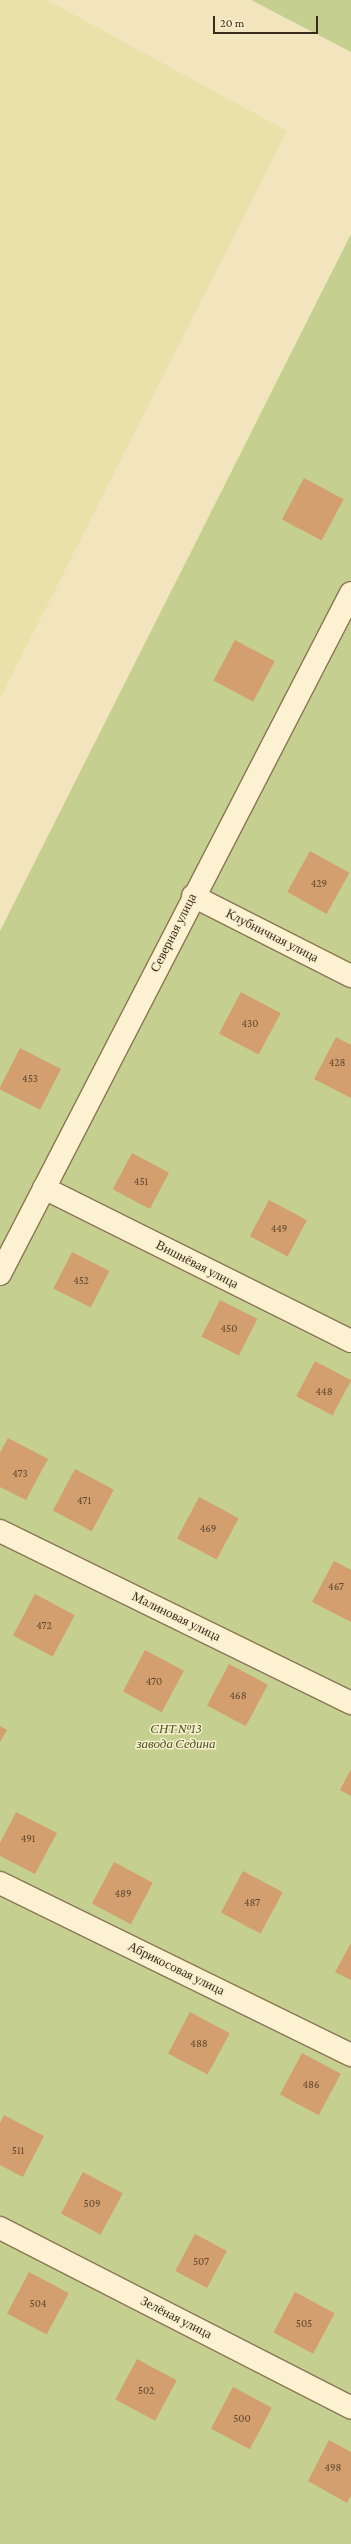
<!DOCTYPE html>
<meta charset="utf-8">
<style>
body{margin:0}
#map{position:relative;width:351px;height:2544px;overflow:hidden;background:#f2e5bd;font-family:"Crimson Pro",serif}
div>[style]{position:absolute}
.farmland>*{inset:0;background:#e8e2aa}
.green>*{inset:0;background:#c5d090}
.building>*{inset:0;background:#d39f6f;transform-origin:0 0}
.roads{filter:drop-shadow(1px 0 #8b7555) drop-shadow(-1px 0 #8b7555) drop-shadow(0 1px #8b7555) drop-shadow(0 -1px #8b7555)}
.street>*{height:22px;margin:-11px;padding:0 11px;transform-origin:11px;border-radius:11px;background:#fcf2d1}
span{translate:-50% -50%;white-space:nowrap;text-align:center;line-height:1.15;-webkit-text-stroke:3px #f8eecd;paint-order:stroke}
.number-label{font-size:11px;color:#604830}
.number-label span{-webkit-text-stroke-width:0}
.street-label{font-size:13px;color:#392b1b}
.park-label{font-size:13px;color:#46571f;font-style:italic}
.scale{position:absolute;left:213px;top:16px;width:105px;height:18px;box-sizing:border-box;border:2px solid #392b1b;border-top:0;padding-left:5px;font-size:12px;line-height:14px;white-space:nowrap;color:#392b1b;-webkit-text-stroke:3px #f8eecd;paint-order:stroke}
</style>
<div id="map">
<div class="farmland">
<i style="clip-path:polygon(0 0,47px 0,287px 131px,0 699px)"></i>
</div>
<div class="green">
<i style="clip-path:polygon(251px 0,351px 0,351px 52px)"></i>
<i style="clip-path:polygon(351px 234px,351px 2544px,0 2544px,0 931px)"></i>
</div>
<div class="building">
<i style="left:304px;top:478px;width:45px;height:47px;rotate:28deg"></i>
<i style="left:235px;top:640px;width:45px;height:46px;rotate:28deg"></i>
<i style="left:310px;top:851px;width:45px;height:47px;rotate:29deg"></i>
<i style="left:241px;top:992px;width:45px;height:47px;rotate:28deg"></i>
<i style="clip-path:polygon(336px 1037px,351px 1045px,351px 1098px,314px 1079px)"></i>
<i style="left:20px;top:1048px;width:46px;height:46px;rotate:27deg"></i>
<i style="left:132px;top:1153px;width:42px;height:41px;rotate:28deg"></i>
<i style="left:269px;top:1200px;width:43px;height:41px;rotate:28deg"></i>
<i style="left:72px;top:1252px;width:42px;height:41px;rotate:27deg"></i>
<i style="left:220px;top:1300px;width:42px;height:41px;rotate:27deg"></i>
<i style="left:315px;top:1361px;width:41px;height:40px;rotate:28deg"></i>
<i style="clip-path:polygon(8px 1438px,48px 1459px,26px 1500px,0 1487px,0 1453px)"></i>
<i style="left:75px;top:1469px;width:44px;height:47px;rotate:28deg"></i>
<i style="left:199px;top:1497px;width:45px;height:47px;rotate:28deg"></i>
<i style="clip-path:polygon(334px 1561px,351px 1570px,351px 1622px,312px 1602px)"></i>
<i style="left:35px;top:1594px;width:45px;height:47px;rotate:28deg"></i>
<i style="left:145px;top:1650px;width:44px;height:47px;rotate:28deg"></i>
<i style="left:229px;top:1664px;width:44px;height:47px;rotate:28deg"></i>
<i style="clip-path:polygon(0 1726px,7px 1730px,0 1742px)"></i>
<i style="clip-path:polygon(351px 1769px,351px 1796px,340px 1790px)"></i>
<i style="clip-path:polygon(16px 1812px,57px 1833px,35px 1874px,0 1856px,0 1843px)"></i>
<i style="left:114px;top:1862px;width:44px;height:47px;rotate:28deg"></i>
<i style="left:243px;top:1871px;width:45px;height:47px;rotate:28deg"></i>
<i style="clip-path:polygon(351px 1943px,351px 1980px,335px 1972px)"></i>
<i style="left:190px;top:2012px;width:45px;height:47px;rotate:28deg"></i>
<i style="left:302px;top:2053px;width:44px;height:47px;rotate:28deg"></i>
<i style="clip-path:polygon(4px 2115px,44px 2136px,23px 2177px,0 2165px,0 2123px)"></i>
<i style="left:83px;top:2172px;width:45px;height:47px;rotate:28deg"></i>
<i style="left:195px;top:2234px;width:36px;height:42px;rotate:28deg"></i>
<i style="left:29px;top:2272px;width:45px;height:47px;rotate:28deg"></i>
<i style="left:295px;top:2292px;width:45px;height:46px;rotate:28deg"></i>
<i style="left:137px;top:2359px;width:45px;height:46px;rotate:28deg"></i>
<i style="left:233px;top:2387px;width:44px;height:47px;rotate:28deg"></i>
<i style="clip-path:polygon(329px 2440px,351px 2452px,351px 2495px,347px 2503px,308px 2481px)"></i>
</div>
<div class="roads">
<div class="street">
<i style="left:193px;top:896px;width:177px;rotate:26.9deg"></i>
<i style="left:44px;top:1188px;width:343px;rotate:26.5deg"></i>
<i style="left:0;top:1274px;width:766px;rotate:-62.73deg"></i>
<i style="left:0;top:1531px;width:391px;rotate:26.1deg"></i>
<i style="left:0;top:1883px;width:391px;rotate:26.1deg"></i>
<i style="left:0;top:2228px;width:394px;rotate:27.1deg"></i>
</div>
</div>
<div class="number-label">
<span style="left:319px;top:883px">429</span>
<span style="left:250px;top:1023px">430</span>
<span style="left:337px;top:1062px">428</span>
<span style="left:30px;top:1078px">453</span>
<span style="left:141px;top:1181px">451</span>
<span style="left:279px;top:1228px">449</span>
<span style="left:81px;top:1280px">452</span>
<span style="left:229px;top:1328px">450</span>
<span style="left:324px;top:1391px">448</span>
<span style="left:20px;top:1473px">473</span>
<span style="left:84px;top:1500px">471</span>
<span style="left:208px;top:1528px">469</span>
<span style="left:336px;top:1586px">467</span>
<span style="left:44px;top:1625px">472</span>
<span style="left:154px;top:1681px">470</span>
<span style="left:238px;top:1695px">468</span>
<span style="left:28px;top:1838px">491</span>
<span style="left:123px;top:1893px">489</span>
<span style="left:252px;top:1902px">487</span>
<span style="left:199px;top:2043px">488</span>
<span style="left:311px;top:2084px">486</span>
<span style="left:18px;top:2150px">511</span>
<span style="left:92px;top:2203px">509</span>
<span style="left:201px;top:2261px">507</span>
<span style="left:38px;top:2303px">504</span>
<span style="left:304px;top:2323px">505</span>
<span style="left:146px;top:2390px">502</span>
<span style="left:242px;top:2418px">500</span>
<span style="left:333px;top:2467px">498</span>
</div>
<div class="street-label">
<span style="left:174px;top:933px;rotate:-63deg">Северная улица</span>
<span style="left:272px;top:936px;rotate:27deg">Клубничная улица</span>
<span style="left:197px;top:1265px;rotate:27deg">Вишнёвая улица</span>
<span style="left:176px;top:1617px;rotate:26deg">Малиновая улица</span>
<span style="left:176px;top:1969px;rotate:26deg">Абрикосовая улица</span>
<span style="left:176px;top:2318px;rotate:27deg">Зелёная улица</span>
</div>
<div class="park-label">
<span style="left:176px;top:1737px">СНТ №13<br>завода Седина</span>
</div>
<div class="scale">20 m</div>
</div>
